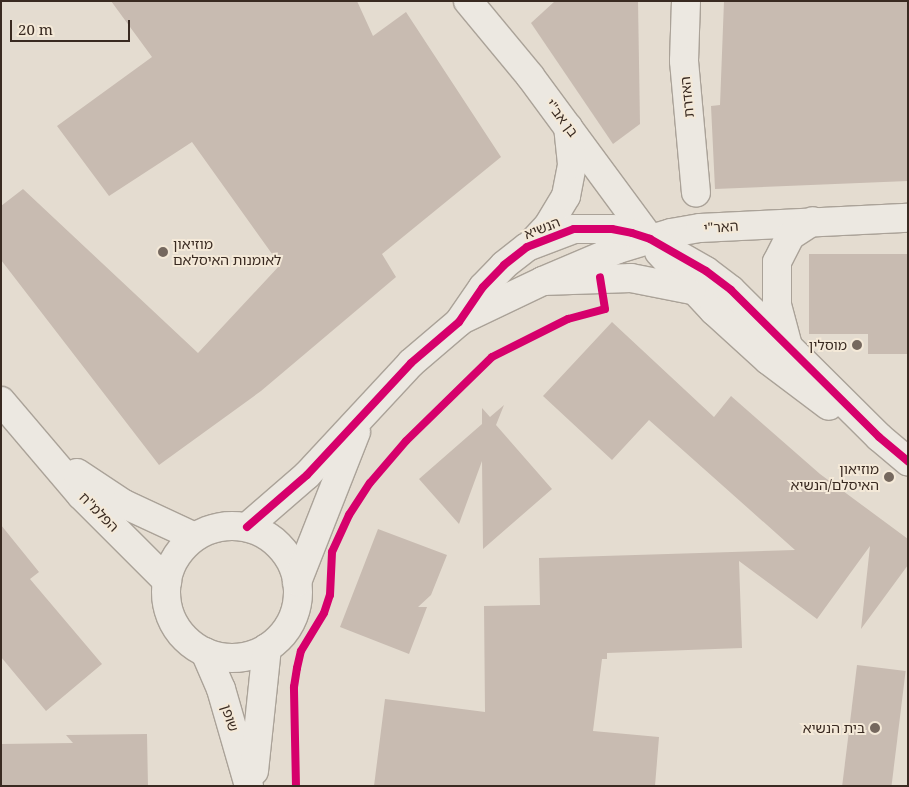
<!DOCTYPE html>
<meta charset="utf-8">
<style>
body{margin:0}
#map{position:relative;width:909px;height:787px;overflow:hidden;background:#e4dcd0;font-family:"Noto Serif","Noto Sans Hebrew",serif}
div>[style]{position:absolute}
.building>*{inset:0;background:#c8bbb1;transform-origin:0 0}
.roads{filter:drop-shadow(1px 0 #aaa298) drop-shadow(-1px 0 #aaa298) drop-shadow(0 1px #aaa298) drop-shadow(0 -1px #aaa298)}
.street>*{height:28px;margin:-14px;padding:0 14px;transform-origin:14px;border-radius:14px;background:#ece8e1}
.secondary>*{height:28px;margin:-14px;padding:0 14px;transform-origin:14px;border-radius:14px;background:#ece8e1}
.secondary>.ring{margin:-14px;padding:0;box-sizing:content-box;background:none;border:28px solid #ece8e1;border-radius:50%}
.cycleway>*{height:8px;margin:-4px;padding:0 4px;transform-origin:4px;border-radius:4px;background:#d6006c}
.dots>*{width:14px;height:14px;translate:-50% -50%;box-sizing:border-box;border:2px solid #f4e9d8;border-radius:50%}
span{translate:-50% -50%;white-space:nowrap;text-align:center;line-height:1.15;-webkit-text-stroke:4px #f4e9d8;paint-order:stroke}
.street-label{font-size:14px;color:#392a21}
.poi-label{font-size:14px;color:#392a21}
.left{translate:0 -50%;text-align:left}
.right{translate:-100% -50%;text-align:right}
.frame{position:absolute;inset:0;border:2px solid #392a21;pointer-events:none}
.scale{position:absolute;left:10px;top:20px;width:120px;height:22px;box-sizing:border-box;border:2px solid #392a21;border-top:0;padding-left:6px;font-size:15px;line-height:18px;white-space:nowrap;color:#392a21;-webkit-text-stroke:4px #f4e9d8;paint-order:stroke}
</style>
<div id="map">
<div class="building">
<i style="clip-path:polygon(111px 1px,357px 1px,373px 36px,406px 12px,501px 157px,382px 254px,396px 277px,261px 391px,159px 465px,1px 260px,1px 206px,23px 189px,198px 353px,280px 265px,192px 142px,109px 196px,57px 126px,152px 57px)"></i>
<i style="clip-path:polygon(555px 1px,638px 1px,640px 124px,613px 144px,531px 23px)"></i>
<i style="clip-path:polygon(724px 1px,908px 1px,908px 181px,715px 189px,711px 106px,720px 105px)"></i>
<i style="clip-path:polygon(809px 254px,908px 254px,908px 354px,868px 354px,868px 334px,809px 334px)"></i>
<i style="clip-path:polygon(612px 322px,714px 417px,731px 396px,820px 474px,908px 539px,908px 565px,861px 629px,870px 546px,817px 619px,739px 561px,742px 648px,607px 653px,607px 659px,602px 659px,593px 731px,659px 737px,655px 786px,374px 786px,385px 699px,485px 712px,484px 606px,540px 605px,539px 558px,795px 550px,649px 420px,612px 460px,543px 396px)"></i>
<i style="clip-path:polygon(504px 405px,496px 425px,552px 489px,483px 549px,482px 461px,459px 524px,419px 479px,482px 424px,482px 408px,490px 417px)"></i>
<i style="clip-path:polygon(1px 525px,39px 572px,30px 579px,102px 664px,46px 711px,1px 657px)"></i>
<i style="clip-path:polygon(378px 529px,447px 555px,431px 595px,418px 607px,427px 607px,409px 654px,340px 627px)"></i>
<i style="left:857px;top:665px;width:49px;height:122px;rotate:7deg"></i>
<i style="clip-path:polygon(147px 734px,148px 786px,1px 786px,1px 744px,73px 743px,66px 735px)"></i>
</div>
<div class="roads">
<div class="street">
<i style="left:468px;top:1px;width:97px;rotate:50.4deg"></i>
<i style="left:530px;top:76px;width:202px;rotate:53.6deg"></i>
<i style="left:686px;top:1px;width:60px;rotate:91.9deg"></i>
<i style="left:684px;top:61px;width:132px;rotate:84.8deg"></i>
</div>
<div class="secondary">
<i style="left:532px;top:243px;width:23px;rotate:-47deg"></i>
<i style="left:548px;top:226px;width:35px;rotate:-59deg"></i>
<i style="left:566px;top:196px;width:33px;rotate:-79deg"></i>
<i style="left:572px;top:164px;width:37px;rotate:-96deg"></i>
<i style="left:659px;top:252px;width:81px;rotate:47deg"></i>
<i style="left:714px;top:311px;width:73px;rotate:42.2deg"></i>
<i style="left:768px;top:360px;width:76px;rotate:37deg"></i>
<i style="left:543px;top:281px;width:82px;rotate:-23.1deg"></i>
<i style="left:618px;top:249px;width:55px;rotate:-16.8deg"></i>
<i style="left:671px;top:233px;width:29px;rotate:-10deg"></i>
<i style="left:700px;top:228px;width:208px;rotate:-2.8deg"></i>
<i style="left:461px;top:320px;width:91px;rotate:-25.4deg"></i>
<i style="left:543px;top:281px;width:88px;rotate:-2deg"></i>
<i style="left:631px;top:278px;width:62px;rotate:11.1deg"></i>
<i style="left:788px;top:346px;width:42px;rotate:-105deg"></i>
<i style="left:777px;top:305px;width:43px;rotate:-90deg"></i>
<i style="left:777px;top:262px;width:29px;rotate:-63deg"></i>
<i style="left:790px;top:236px;width:27px;rotate:-33deg"></i>
<i style="left:1px;top:401px;width:123px;rotate:49.6deg"></i>
<i style="left:81px;top:495px;width:122px;rotate:45deg"></i>
<i style="left:77px;top:473px;width:56px;rotate:33.4deg"></i>
<i style="left:124px;top:504px;width:78px;rotate:24.9deg"></i>
<i class="ring" style="left:166px;top:526px;width:104px;height:104px"></i>
<i style="left:247px;top:527px;width:79px;rotate:-40.9deg"></i>
<i style="left:307px;top:475px;width:153px;rotate:-47.1deg"></i>
<i style="left:411px;top:363px;width:63px;rotate:-40.5deg"></i>
<i style="left:459px;top:322px;width:42px;rotate:-55.6deg"></i>
<i style="left:483px;top:287px;width:30px;rotate:-46deg"></i>
<i style="left:504px;top:265px;width:29px;rotate:-38deg"></i>
<i style="left:527px;top:247px;width:50px;rotate:-21deg"></i>
<i style="left:574px;top:229px;width:38px"></i>
<i style="left:612px;top:229px;width:20px;rotate:11deg"></i>
<i style="left:632px;top:233px;width:19px;rotate:18deg"></i>
<i style="left:650px;top:239px;width:64px;rotate:29.7deg"></i>
<i style="left:706px;top:271px;width:31px;rotate:37deg"></i>
<i style="left:731px;top:290px;width:209px;rotate:44.8deg"></i>
<i style="left:879px;top:437px;width:38px;rotate:40deg"></i>
<i style="left:297px;top:582px;width:161px;rotate:-68.5deg"></i>
<i style="left:205px;top:652px;width:40px;rotate:66.6deg"></i>
<i style="left:221px;top:689px;width:101px;rotate:73.9deg"></i>
<i style="left:254px;top:771px;width:124px;rotate:-84deg"></i>
</div>
</div>
<div class="cycleway">
<i style="left:247px;top:527px;width:79px;rotate:-40.9deg"></i>
<i style="left:307px;top:475px;width:153px;rotate:-47.1deg"></i>
<i style="left:411px;top:363px;width:63px;rotate:-40.5deg"></i>
<i style="left:459px;top:322px;width:42px;rotate:-55.6deg"></i>
<i style="left:483px;top:287px;width:30px;rotate:-46deg"></i>
<i style="left:504px;top:265px;width:29px;rotate:-38deg"></i>
<i style="left:527px;top:247px;width:50px;rotate:-21deg"></i>
<i style="left:574px;top:229px;width:38px"></i>
<i style="left:612px;top:229px;width:20px;rotate:11deg"></i>
<i style="left:632px;top:233px;width:19px;rotate:18deg"></i>
<i style="left:650px;top:239px;width:64px;rotate:29.7deg"></i>
<i style="left:706px;top:271px;width:31px;rotate:37deg"></i>
<i style="left:731px;top:290px;width:209px;rotate:44.8deg"></i>
<i style="left:879px;top:437px;width:38px;rotate:40deg"></i>
<i style="left:296px;top:786px;width:99px;rotate:-91.2deg"></i>
<i style="left:294px;top:687px;width:19px;rotate:-81deg"></i>
<i style="left:297px;top:668px;width:17px;rotate:-77deg"></i>
<i style="left:301px;top:651px;width:44px;rotate:-58.8deg"></i>
<i style="left:324px;top:613px;width:19px;rotate:-72deg"></i>
<i style="left:330px;top:595px;width:43px;rotate:-87.3deg"></i>
<i style="left:332px;top:552px;width:41px;rotate:-65.3deg"></i>
<i style="left:349px;top:515px;width:38px;rotate:-57deg"></i>
<i style="left:370px;top:483px;width:55px;rotate:-49.4deg"></i>
<i style="left:406px;top:441px;width:120px;rotate:-44.3deg"></i>
<i style="left:492px;top:357px;width:85px;rotate:-26.6deg"></i>
<i style="left:568px;top:319px;width:38px;rotate:-15deg"></i>
<i style="left:605px;top:309px;width:32px;rotate:-99deg"></i>
</div>
<div class="dots">
<i style="left:163px;top:252px;background:#75685e"></i>
<i style="left:857px;top:345px;background:#75685e"></i>
<i style="left:889px;top:477px;background:#75685e"></i>
<i style="left:875px;top:728px;background:#75685e"></i>
</div>
<div class="street-label">
<span style="left:687px;top:97px;rotate:-96deg">האדרת</span>
<span style="left:562px;top:118px;rotate:53deg">בן אב"י</span>
<span style="left:721px;top:227px;rotate:-4deg">האר"י</span>
<span style="left:542px;top:228px;rotate:-22deg">הנשיא</span>
<span style="left:99px;top:512px;rotate:45deg">הפלמ"ח</span>
<span style="left:230px;top:718px;rotate:72deg">שופן</span>
</div>
<div class="poi-label">
<span class="left" style="left:173px;top:252px">מוזיאון<br>לאומנות האיסלאם</span>
<span class="right" style="left:847px;top:345px">מוסלין</span>
<span class="right" style="left:879px;top:477px">מוזיאון<br>האיסלם/הנשיא</span>
<span class="right" style="left:865px;top:728px">בית הנשיא</span>
</div>
<div class="frame"></div>
<div class="scale">20 m</div>
</div>
